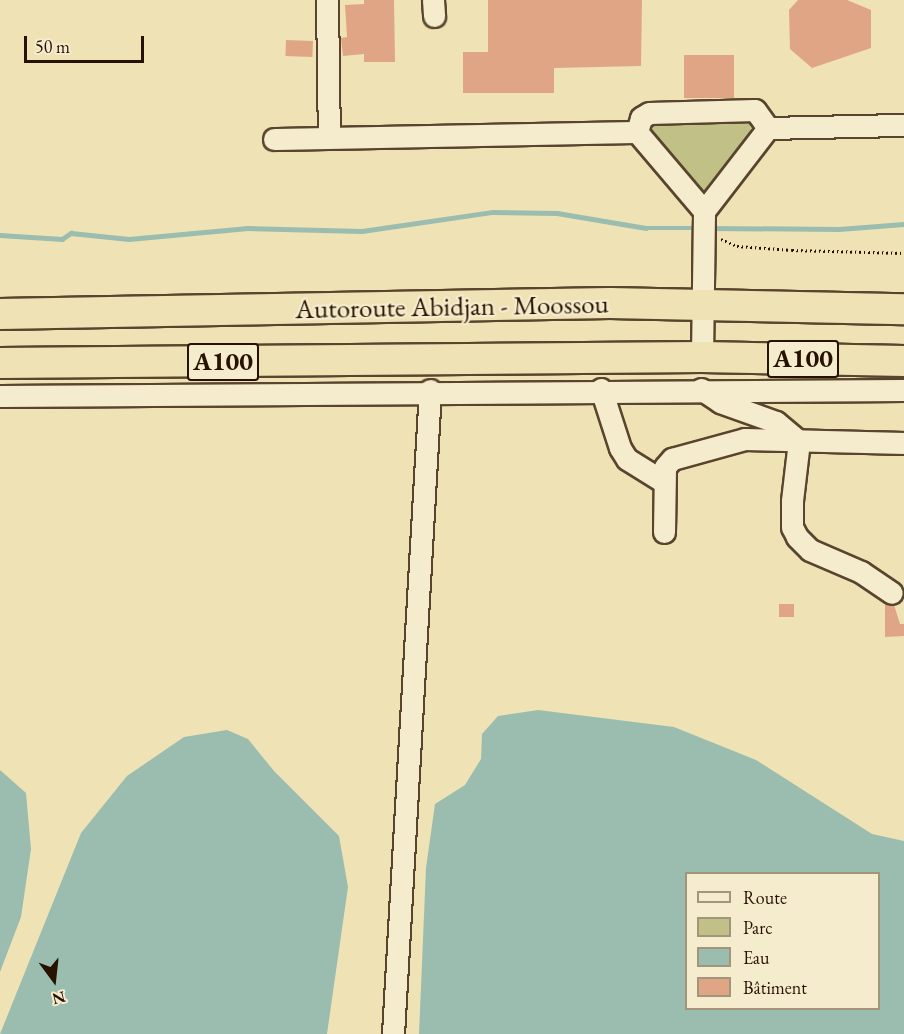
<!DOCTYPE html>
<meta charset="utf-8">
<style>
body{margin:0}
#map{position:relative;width:904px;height:1034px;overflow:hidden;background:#efe2b4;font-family:"EB Garamond",serif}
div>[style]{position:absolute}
.green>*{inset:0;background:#c1c187}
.water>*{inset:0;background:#9abdb0}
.stream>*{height:4.5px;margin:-2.25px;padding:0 2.25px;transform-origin:2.25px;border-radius:2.25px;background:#9abdb0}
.building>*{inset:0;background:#e0a585;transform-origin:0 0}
.path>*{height:3px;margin-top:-1.5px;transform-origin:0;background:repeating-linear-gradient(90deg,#271100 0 1.5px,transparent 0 4.5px)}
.roads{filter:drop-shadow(2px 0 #59452d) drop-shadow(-2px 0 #59452d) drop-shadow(0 2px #59452d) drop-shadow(0 -2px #59452d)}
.minor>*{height:21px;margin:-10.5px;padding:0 10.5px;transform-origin:10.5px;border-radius:10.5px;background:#f5ecce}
.highway>*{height:30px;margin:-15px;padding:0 15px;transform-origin:15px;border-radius:15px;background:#efe2b4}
span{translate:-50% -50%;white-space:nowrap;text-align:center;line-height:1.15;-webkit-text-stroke:4.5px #f5ecce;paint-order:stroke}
.shield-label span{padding:2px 4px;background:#f5ecce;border:2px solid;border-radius:4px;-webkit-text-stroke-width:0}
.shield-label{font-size:26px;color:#271100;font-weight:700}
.street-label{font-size:27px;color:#271100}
.legend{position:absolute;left:685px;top:872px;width:195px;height:138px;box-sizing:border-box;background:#f5ecce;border:2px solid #a3947c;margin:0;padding:8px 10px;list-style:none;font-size:18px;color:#271100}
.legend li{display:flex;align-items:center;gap:12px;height:30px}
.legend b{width:30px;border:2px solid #a3947c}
.north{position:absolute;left:24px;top:950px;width:60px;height:60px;-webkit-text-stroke:4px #f5ecce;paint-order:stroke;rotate:165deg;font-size:16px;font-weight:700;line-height:24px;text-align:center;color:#271100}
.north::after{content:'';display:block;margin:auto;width:21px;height:27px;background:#271100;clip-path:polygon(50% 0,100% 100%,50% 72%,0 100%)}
.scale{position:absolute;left:24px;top:36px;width:120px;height:27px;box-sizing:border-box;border:3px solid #271100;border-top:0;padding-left:8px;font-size:18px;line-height:21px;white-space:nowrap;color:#271100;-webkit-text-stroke:4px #f5ecce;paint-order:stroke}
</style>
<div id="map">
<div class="green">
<i style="clip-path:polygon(743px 118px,750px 123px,751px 133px,711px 189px,703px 194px,693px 188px,651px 129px,652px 122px)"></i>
</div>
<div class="water">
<i style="clip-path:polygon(evenodd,538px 710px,674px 727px,756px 760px,872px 834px,904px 841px,904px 1034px,419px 1034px,426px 868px,435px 804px,465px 785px,481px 759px,482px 734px,498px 716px,538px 710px,686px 874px,878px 874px,878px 1008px,686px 1008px,686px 874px)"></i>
<i style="clip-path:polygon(227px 730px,248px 739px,274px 771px,339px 836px,348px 887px,327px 1034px,0 1034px,81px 833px,127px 776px,184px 737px)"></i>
<i style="clip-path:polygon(0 770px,26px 793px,31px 849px,21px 917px,0 972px)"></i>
</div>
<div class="stream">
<i style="left:709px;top:228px;width:130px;rotate:0.4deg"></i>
<i style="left:839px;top:229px;width:65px;rotate:-4.4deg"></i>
<i style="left:0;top:235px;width:62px;rotate:3.7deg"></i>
<i style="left:62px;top:239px;width:11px;rotate:-34deg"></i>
<i style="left:71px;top:233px;width:58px;rotate:5.9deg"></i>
<i style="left:129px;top:239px;width:119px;rotate:-5.3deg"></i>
<i style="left:247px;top:228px;width:115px;rotate:1.5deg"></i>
<i style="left:362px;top:231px;width:132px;rotate:-8.3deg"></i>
<i style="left:493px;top:212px;width:64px;rotate:0.9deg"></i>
<i style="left:557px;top:213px;width:90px;rotate:9.6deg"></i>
<i style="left:646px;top:228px;width:51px"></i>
</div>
<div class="building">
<i style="clip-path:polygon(364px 0,394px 0,395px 62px,364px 62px,364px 54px,343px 56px,341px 38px,347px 37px,345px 5px,364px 4px)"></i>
<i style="clip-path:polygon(488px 0,642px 0,641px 66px,554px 68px,554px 93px,463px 93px,463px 52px,488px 52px)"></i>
<i style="clip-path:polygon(798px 0,847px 0,871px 10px,871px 48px,812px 68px,790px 49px,789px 10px)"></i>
<i style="left:286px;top:40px;width:27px;height:16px;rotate:2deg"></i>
<i style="left:734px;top:55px;width:43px;height:50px;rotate:90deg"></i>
<i style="clip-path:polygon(885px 603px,894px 605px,900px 624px,904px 624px,904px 636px,885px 637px)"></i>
<i style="left:794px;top:604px;width:13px;height:15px;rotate:90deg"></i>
</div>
<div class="path">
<i style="left:721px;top:239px;width:17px;rotate:24deg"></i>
<i style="left:737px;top:246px;width:55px;rotate:4.2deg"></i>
<i style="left:792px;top:250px;width:112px;rotate:1.5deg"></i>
</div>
<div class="roads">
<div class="minor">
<i style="left:327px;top:0;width:136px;rotate:89.2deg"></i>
<i style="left:433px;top:0;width:16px;rotate:86deg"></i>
<i style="left:637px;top:132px;width:15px;rotate:-74deg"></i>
<i style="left:641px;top:118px;width:9px;rotate:-32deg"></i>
<i style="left:649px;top:113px;width:106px;rotate:-1.6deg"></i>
<i style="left:755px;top:110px;width:22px;rotate:54deg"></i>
<i style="left:637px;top:132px;width:104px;rotate:49.7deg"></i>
<i style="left:274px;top:139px;width:363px;rotate:-1.1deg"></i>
<i style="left:702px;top:357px;width:146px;rotate:-89.2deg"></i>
<i style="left:704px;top:211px;width:105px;rotate:-52.4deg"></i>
<i style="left:768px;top:128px;width:136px;rotate:-1.3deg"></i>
<i style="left:601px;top:389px;width:62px;rotate:72.1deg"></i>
<i style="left:620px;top:448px;width:13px;rotate:58deg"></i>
<i style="left:627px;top:459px;width:44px;rotate:31.9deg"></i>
<i style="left:701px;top:389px;width:23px;rotate:34deg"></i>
<i style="left:720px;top:402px;width:59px;rotate:19.7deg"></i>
<i style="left:776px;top:422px;width:30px;rotate:40deg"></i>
<i style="left:799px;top:441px;width:60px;rotate:96.7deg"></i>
<i style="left:792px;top:501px;width:26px;rotate:90deg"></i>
<i style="left:792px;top:527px;width:11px;rotate:63deg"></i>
<i style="left:797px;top:537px;width:18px;rotate:45deg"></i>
<i style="left:810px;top:550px;width:56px;rotate:23.3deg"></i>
<i style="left:861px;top:572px;width:37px;rotate:34deg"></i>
<i style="left:0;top:396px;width:904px;rotate:-0.38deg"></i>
<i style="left:664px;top:532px;width:65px;rotate:-89.1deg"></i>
<i style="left:665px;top:467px;width:11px;rotate:-49deg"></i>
<i style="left:672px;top:459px;width:76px;rotate:-15.3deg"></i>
<i style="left:745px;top:439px;width:159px;rotate:1.4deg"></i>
<i style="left:393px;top:1034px;width:645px;rotate:-86.71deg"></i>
</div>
<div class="highway">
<i style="left:0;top:314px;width:610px;rotate:-1.03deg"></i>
<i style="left:610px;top:303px;width:294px;rotate:1.2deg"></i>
<i style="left:0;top:363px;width:702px;rotate:-0.49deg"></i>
<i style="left:702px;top:357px;width:202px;rotate:1.1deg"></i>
</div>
</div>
<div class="shield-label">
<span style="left:803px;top:359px">A100</span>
<span style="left:223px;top:362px">A100</span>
</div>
<div class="street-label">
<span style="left:452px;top:306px;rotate:-1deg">Autoroute Abidjan - Moossou</span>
</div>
<ul class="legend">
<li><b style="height:8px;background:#f5ecce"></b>Route</li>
<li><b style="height:16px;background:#c1c187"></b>Parc</li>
<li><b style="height:16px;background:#9abdb0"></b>Eau</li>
<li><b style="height:16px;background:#e0a585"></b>Bâtiment</li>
</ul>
<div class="north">N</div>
<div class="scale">50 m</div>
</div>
